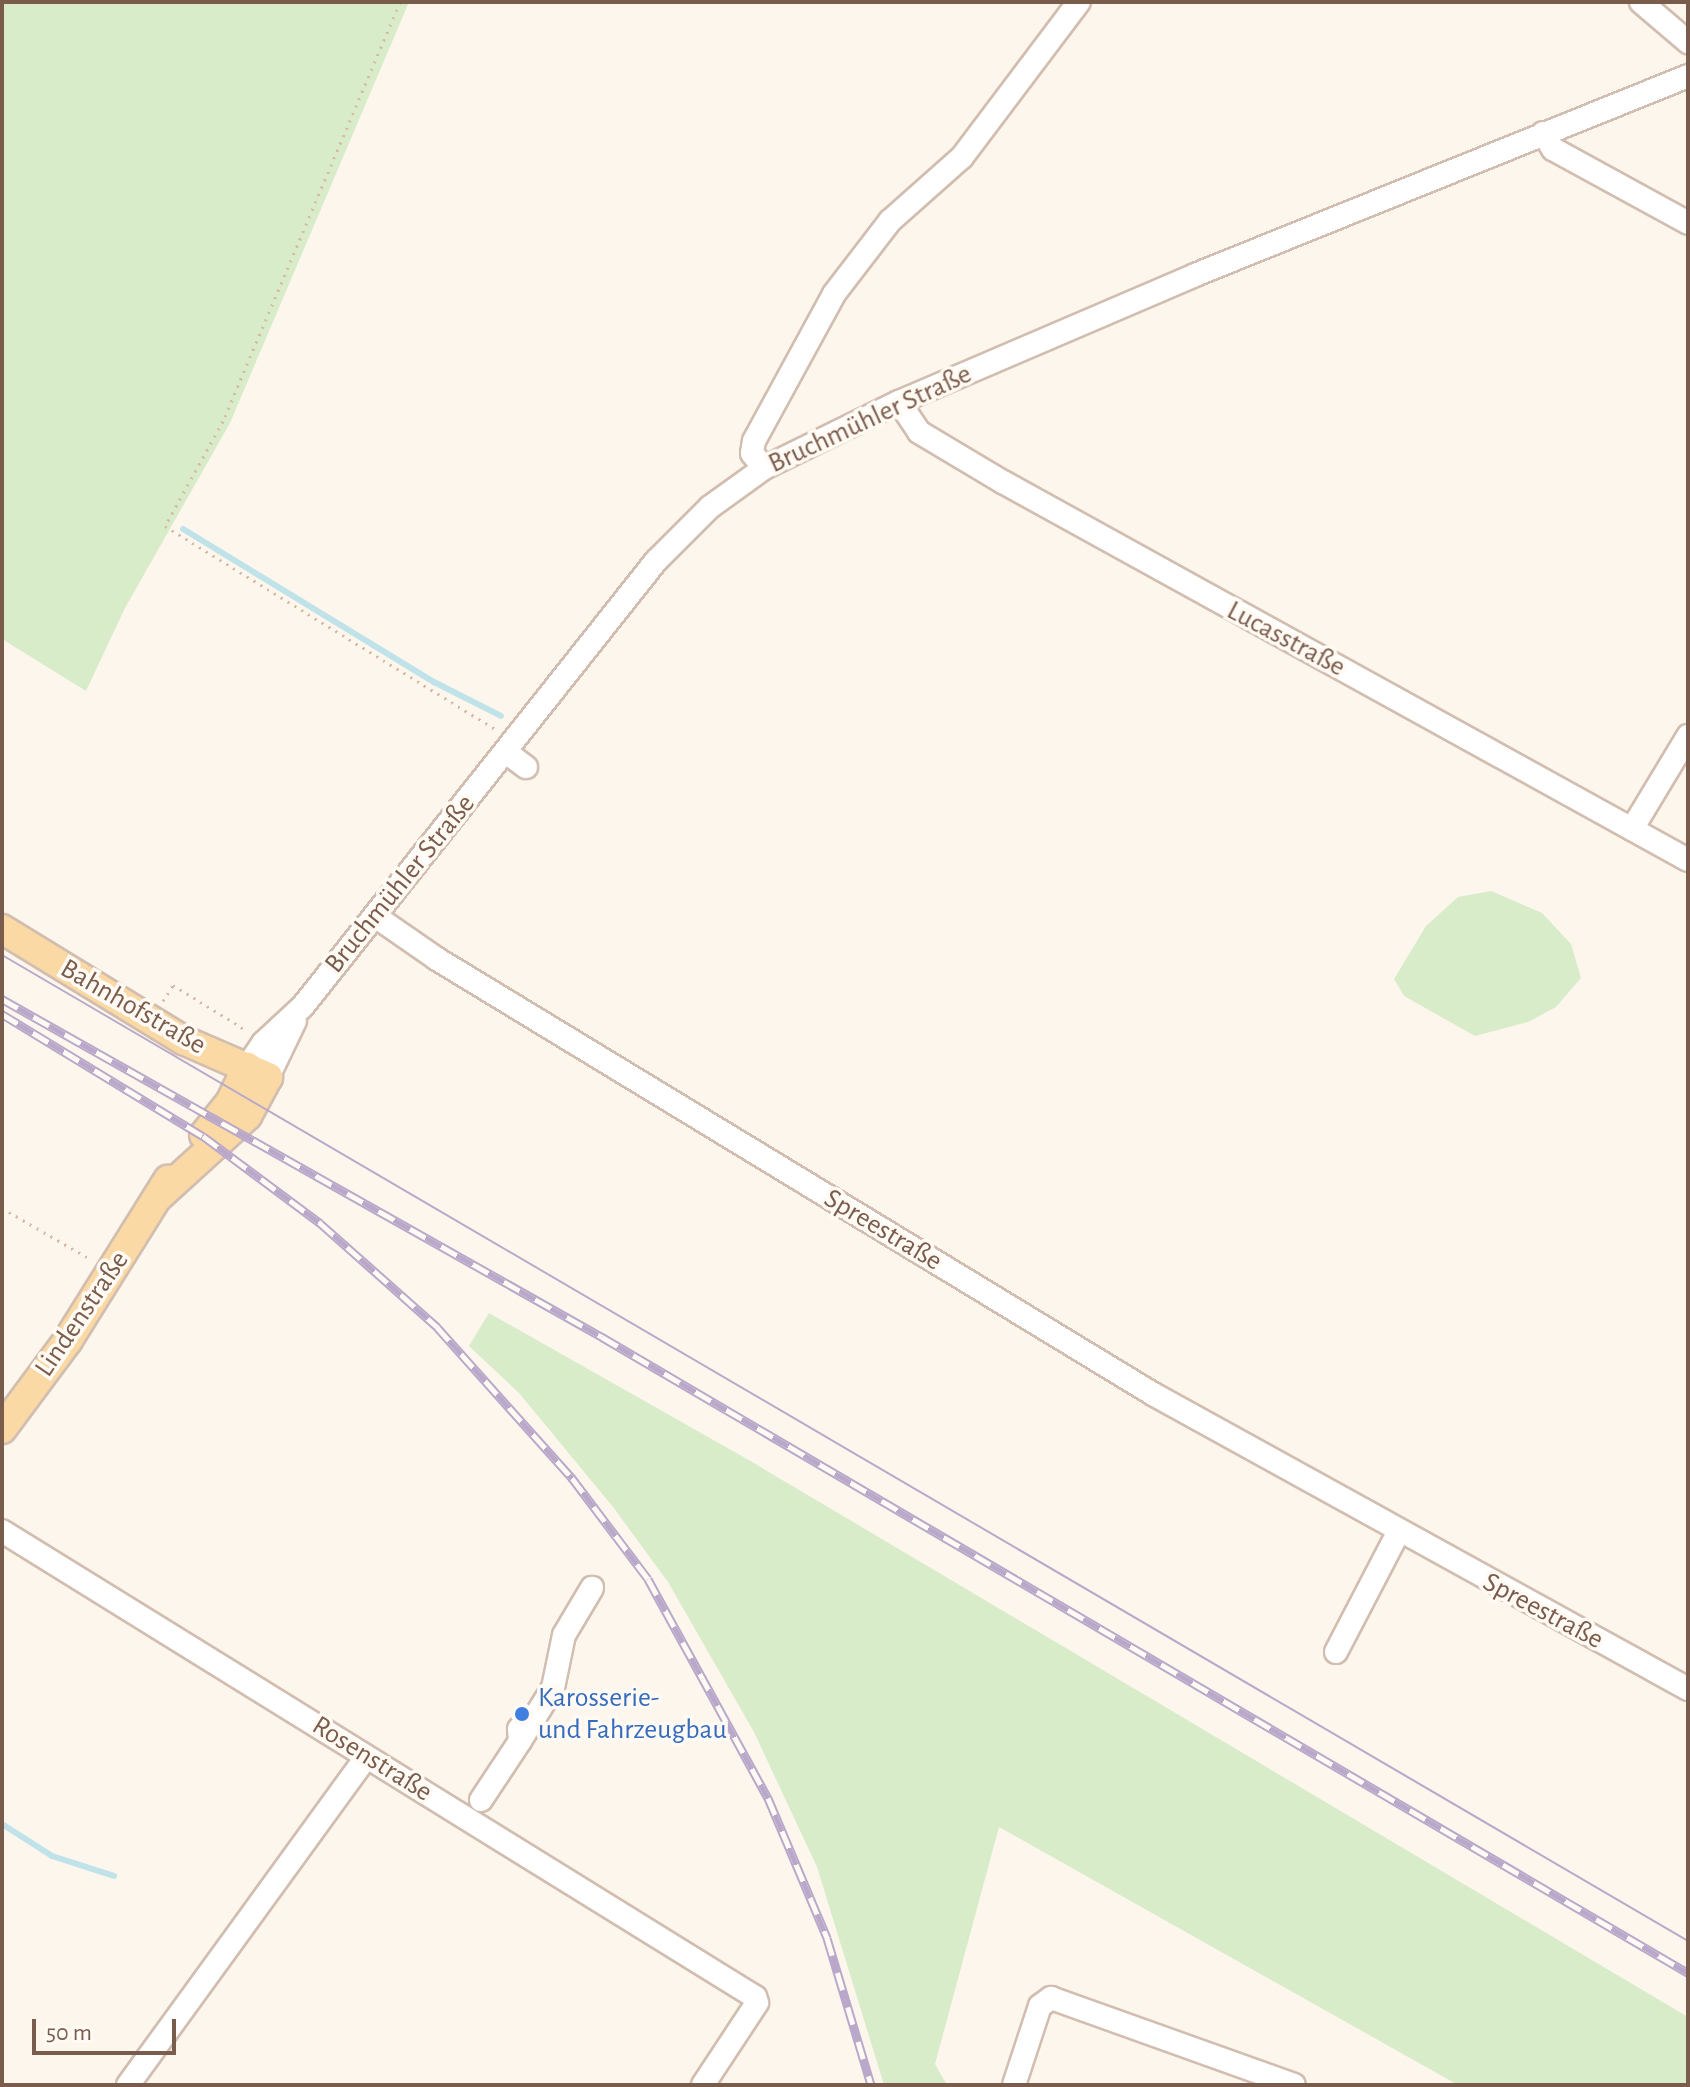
<!DOCTYPE html>
<meta charset="utf-8">
<style>
body{margin:0}
#map{position:relative;width:1690px;height:2087px;overflow:hidden;background:#fdf6ec;font-family:"Alegreya Sans",sans-serif}
div>[style]{position:absolute}
.green>*{inset:0;background:#d8ecc9}
.stream>*{height:6px;margin:-3px;padding:0 3px;transform-origin:3px;border-radius:3px;background:#bfe3e8}
.path>*{height:3px;margin-top:-1.5px;transform-origin:0;background:repeating-linear-gradient(90deg,#d9b8a5 0 2px,transparent 0 8px)}
.roads{filter:drop-shadow(2px 0 #d1beb0) drop-shadow(-2px 0 #d1beb0) drop-shadow(0 2px #d1beb0) drop-shadow(0 -2px #d1beb0)}
.minor>*{height:22px;margin:-11px;padding:0 11px;transform-origin:11px;border-radius:11px;background:#fff}
.major>*{height:28px;margin:-14px;padding:0 14px;transform-origin:14px;border-radius:14px;background:#fbd9a5}
.tram>*{height:2px;margin:-1px;padding:0 1px;transform-origin:1px;border-radius:1px;background:#b9a8c9}
.rail>*{height:9px;margin-top:-4.5px;transform-origin:0;background:repeating-linear-gradient(90deg,#fffaf3 0 18px,#b9a8c9 0 36px);box-sizing:border-box;border-block:2px solid #b9a8c9}
.dots>*{width:22px;height:22px;translate:-50% -50%;box-sizing:border-box;border:4px solid #fffaf3;border-radius:50%}
span{translate:-50% -50%;white-space:nowrap;text-align:center;line-height:1.15;-webkit-text-stroke:7px #fffaf3;paint-order:stroke}
.street-label{font-size:28px;color:#7a5c4d}
.shop-label{font-size:28px;color:#366cbe}
.left{translate:0 -50%;text-align:left}
.frame{position:absolute;inset:0;border:4px solid #7a5c4d;pointer-events:none}
.scale{position:absolute;left:32px;top:2019px;width:144px;height:36px;box-sizing:border-box;border:4px solid #7a5c4d;border-top:0;padding-left:10px;font-size:24px;line-height:28px;white-space:nowrap;color:#7a5c4d;-webkit-text-stroke:6px #fffaf3;paint-order:stroke}
</style>
<div id="map">
<div class="green">
<i style="clip-path:polygon(2px 2px,409px 2px,230px 423px,125px 608px,86px 691px,2px 639px)"></i>
<i style="clip-path:polygon(1491px 891px,1542px 913px,1571px 944px,1581px 978px,1556px 1007px,1528px 1022px,1475px 1036px,1404px 996px,1394px 979px,1426px 926px,1458px 897px)"></i>
<i style="clip-path:polygon(489px 1313px,747px 1459px,1688px 2017px,1688px 2085px,1458px 2085px,999px 1827px,935px 2064px,947px 2085px,884px 2085px,817px 1867px,754px 1732px,668px 1582px,613px 1507px,519px 1393px,469px 1346px)"></i>
</div>
<div class="stream">
<i style="left:183px;top:529px;width:294px;rotate:31.4deg"></i>
<i style="left:434px;top:682px;width:75px;rotate:26.9deg"></i>
<i style="left:2px;top:1824px;width:59px;rotate:32.6deg"></i>
<i style="left:52px;top:1856px;width:65px;rotate:17.9deg"></i>
</div>
<div class="path">
<i style="left:400px;top:2px;width:455px;rotate:112.9deg"></i>
<i style="left:223px;top:421px;width:120px;rotate:118.9deg"></i>
<i style="left:165px;top:526px;width:390px;rotate:31.6deg"></i>
<i style="left:163px;top:1001px;width:19px;rotate:-58deg"></i>
<i style="left:173px;top:985px;width:86px;rotate:31.7deg"></i>
<i style="left:2px;top:1208px;width:102px;rotate:30.1deg"></i>
<i style="left:12px;top:2085px;width:2px;rotate:-63deg"></i>
</div>
<div class="roads">
<div class="minor">
<i style="left:1641px;top:2px;width:62px;rotate:40.4deg"></i>
<i style="left:1543px;top:133px;width:19px;rotate:58deg"></i>
<i style="left:1553px;top:149px;width:154px;rotate:28.7deg"></i>
<i style="left:899px;top:402px;width:36px;rotate:56deg"></i>
<i style="left:919px;top:432px;width:98px;rotate:30.8deg"></i>
<i style="left:1003px;top:482px;width:782px;rotate:28.89deg"></i>
<i style="left:764px;top:468px;width:19px;rotate:-129deg"></i>
<i style="left:752px;top:453px;width:12px;rotate:-81deg"></i>
<i style="left:754px;top:441px;width:167px;rotate:-61.4deg"></i>
<i style="left:834px;top:294px;width:92px;rotate:-52.5deg"></i>
<i style="left:890px;top:221px;width:96px;rotate:-41.6deg"></i>
<i style="left:962px;top:157px;width:194px;rotate:-53deg"></i>
<i style="left:506px;top:752px;width:25px;rotate:37deg"></i>
<i style="left:1632px;top:829px;width:109px;rotate:-58.9deg"></i>
<i style="left:375px;top:916px;width:75px;rotate:34.7deg"></i>
<i style="left:437px;top:959px;width:838px;rotate:31.28deg"></i>
<i style="left:1153px;top:1394px;width:611px;rotate:28.87deg"></i>
<i style="left:247px;top:1067px;width:29px;rotate:-56deg"></i>
<i style="left:263px;top:1043px;width:54px;rotate:-42.8deg"></i>
<i style="left:303px;top:1006px;width:568px;rotate:-51.58deg"></i>
<i style="left:656px;top:561px;width:76px;rotate:-45deg"></i>
<i style="left:710px;top:507px;width:67px;rotate:-35.8deg"></i>
<i style="left:764px;top:468px;width:150px;rotate:-26.1deg"></i>
<i style="left:899px;top:402px;width:322px;rotate:-23.2deg"></i>
<i style="left:1195px;top:275px;width:532px;rotate:-21.98deg"></i>
<i style="left:268px;top:1077px;width:62px;rotate:-64.3deg"></i>
<i style="left:2px;top:1531px;width:886px;rotate:31.75deg"></i>
<i style="left:755px;top:1997px;width:6px;rotate:72deg"></i>
<i style="left:757px;top:2003px;width:98px;rotate:123.4deg"></i>
<i style="left:1336px;top:1652px;width:134px;rotate:-62.5deg"></i>
<i style="left:520px;top:1741px;width:62px;rotate:-58.1deg"></i>
<i style="left:553px;top:1688px;width:54px;rotate:-78.3deg"></i>
<i style="left:564px;top:1635px;width:55px;rotate:-59.2deg"></i>
<i style="left:481px;top:1800px;width:71px;rotate:-56.5deg"></i>
<i style="left:520px;top:1741px;width:12px;rotate:-95deg"></i>
<i style="left:128px;top:2085px;width:405px;rotate:-54deg"></i>
<i style="left:1014px;top:2085px;width:83px;rotate:-71.8deg"></i>
<i style="left:1040px;top:2006px;width:14px;rotate:-36deg"></i>
<i style="left:1051px;top:1998px;width:258px;rotate:19.7deg"></i>
</div>
<div class="major">
<i style="left:2px;top:929px;width:212px;rotate:31.5deg"></i>
<i style="left:183px;top:1040px;width:93px;rotate:23.5deg"></i>
<i style="left:268px;top:1077px;width:44px;rotate:118.3deg"></i>
<i style="left:247px;top:1116px;width:119px;rotate:137.7deg"></i>
<i style="left:204px;top:1135px;width:43px;rotate:-51.5deg"></i>
<i style="left:231px;top:1101px;width:38px;rotate:-65deg"></i>
<i style="left:2px;top:1429px;width:111px;rotate:-53.4deg"></i>
<i style="left:68px;top:1340px;width:189px;rotate:-58deg"></i>
</div>
</div>
<div class="tram">
<i style="left:2px;top:955px;width:1953px;rotate:30.32deg"></i>
</div>
<div class="rail">
<i style="left:2px;top:999px;width:689px;rotate:29.39deg"></i>
<i style="left:602px;top:1337px;width:1259px;rotate:30.35deg"></i>
<i style="left:2px;top:1014px;width:235px;rotate:31.3deg"></i>
<i style="left:203px;top:1136px;width:146px;rotate:36.6deg"></i>
<i style="left:320px;top:1223px;width:157px;rotate:41.6deg"></i>
<i style="left:437px;top:1327px;width:203px;rotate:48.2deg"></i>
<i style="left:572px;top:1478px;width:126px;rotate:53deg"></i>
<i style="left:648px;top:1579px;width:250px;rotate:61.3deg"></i>
<i style="left:768px;top:1798px;width:152px;rotate:67.1deg"></i>
<i style="left:827px;top:1938px;width:153px;rotate:73.3deg"></i>
</div>
<div class="dots">
<i style="left:522px;top:1714px;background:#3f7fe0"></i>
</div>
<div class="street-label">
<span style="left:870px;top:419px;rotate:-25deg">Bruchmühler Straße</span>
<span style="left:1286px;top:639px;rotate:28deg">Lucasstraße</span>
<span style="left:400px;top:884px;rotate:-51deg">Bruchmühler Straße</span>
<span style="left:133px;top:1007px;rotate:30deg">Bahnhofstraße</span>
<span style="left:883px;top:1230px;rotate:31deg">Spreestraße</span>
<span style="left:82px;top:1314px;rotate:-56deg">Lindenstraße</span>
<span style="left:1543px;top:1611px;rotate:28deg">Spreestraße</span>
<span style="left:372px;top:1759px;rotate:32deg">Rosenstraße</span>
</div>
<div class="shop-label">
<span class="left" style="left:538px;top:1714px">Karosserie-<br>und Fahrzeugbau</span>
</div>
<div class="frame"></div>
<div class="scale">50 m</div>
</div>
